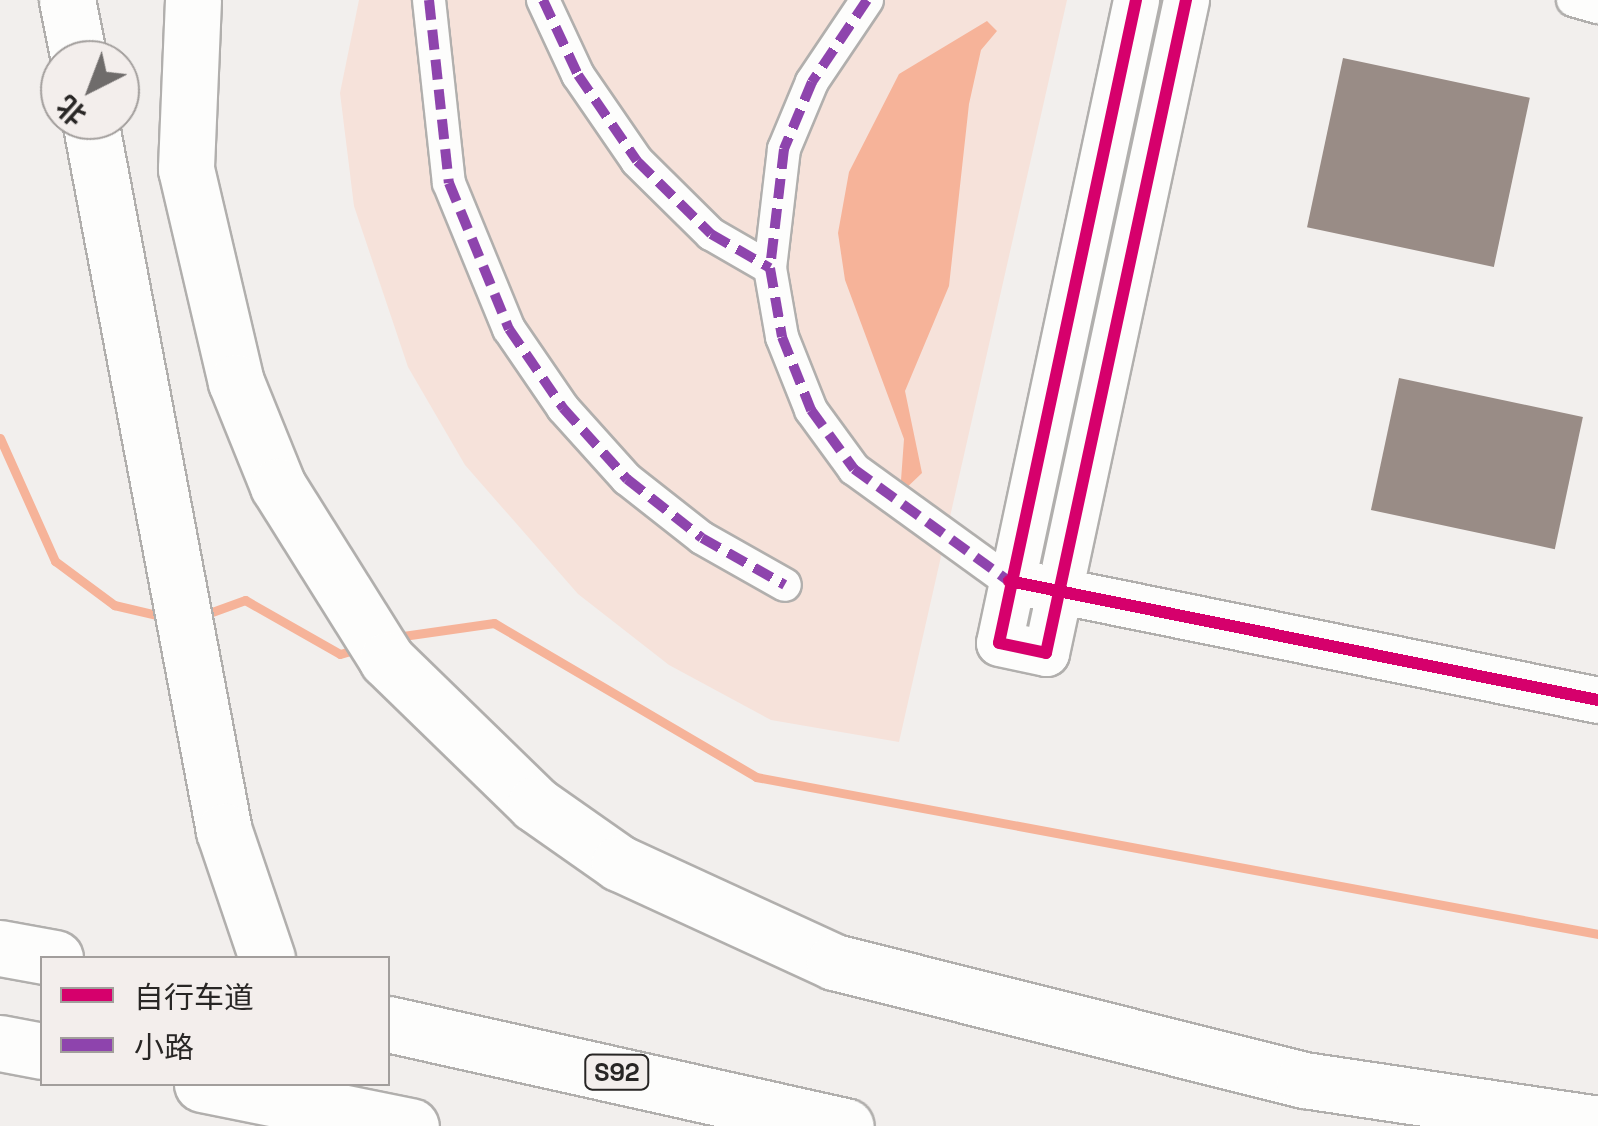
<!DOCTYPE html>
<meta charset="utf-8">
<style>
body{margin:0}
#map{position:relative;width:1598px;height:1126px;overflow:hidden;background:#f2efed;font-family:"Space Grotesk","Noto Sans SC",sans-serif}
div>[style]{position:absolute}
.green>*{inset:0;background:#f6e2da}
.water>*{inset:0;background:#f6b399}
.stream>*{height:9px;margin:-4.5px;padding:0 4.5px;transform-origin:4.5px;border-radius:4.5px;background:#f6b399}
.building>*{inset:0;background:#998c86;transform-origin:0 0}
.roads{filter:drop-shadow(2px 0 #b1afad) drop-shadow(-2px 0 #b1afad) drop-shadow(0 2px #b1afad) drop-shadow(0 -2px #b1afad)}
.street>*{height:32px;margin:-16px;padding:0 16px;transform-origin:16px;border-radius:16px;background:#fdfdfc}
.secondary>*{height:45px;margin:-22.5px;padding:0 22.5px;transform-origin:22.5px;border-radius:22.5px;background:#fdfdfc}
.highway>*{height:55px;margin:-27.5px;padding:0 27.5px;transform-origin:27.5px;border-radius:27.5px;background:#fdfdfc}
.bridges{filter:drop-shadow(2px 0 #b1afad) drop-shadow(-2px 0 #b1afad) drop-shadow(0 2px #b1afad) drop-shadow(0 -2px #b1afad)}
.highway-bridge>*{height:55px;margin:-27.5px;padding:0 27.5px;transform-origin:27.5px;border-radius:27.5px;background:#fdfdfc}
.quiet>*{height:10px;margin-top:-5px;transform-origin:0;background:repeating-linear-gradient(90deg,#8e44ad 0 20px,transparent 0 30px)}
.cycleway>*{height:12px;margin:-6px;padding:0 6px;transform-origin:6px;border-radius:6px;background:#d6006c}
span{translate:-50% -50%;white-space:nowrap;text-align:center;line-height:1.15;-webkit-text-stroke:10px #f3eeec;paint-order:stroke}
.shield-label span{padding:2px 8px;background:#f3eeec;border:2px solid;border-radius:8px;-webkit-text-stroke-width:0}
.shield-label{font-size:25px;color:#282625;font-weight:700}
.legend{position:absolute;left:40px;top:956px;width:350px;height:130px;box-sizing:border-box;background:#f3eeec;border:2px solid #a29e9c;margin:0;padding:12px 18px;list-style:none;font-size:30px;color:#282625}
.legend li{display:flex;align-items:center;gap:20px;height:50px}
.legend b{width:50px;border:2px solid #a29e9c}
.north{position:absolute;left:40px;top:40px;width:100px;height:100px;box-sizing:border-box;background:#f3eeec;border:2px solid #a29e9c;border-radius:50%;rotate:222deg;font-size:28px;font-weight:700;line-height:40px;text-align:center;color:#282625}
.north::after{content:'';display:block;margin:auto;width:35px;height:45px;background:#6f6c6b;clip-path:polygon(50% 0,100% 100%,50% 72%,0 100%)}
</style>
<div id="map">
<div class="green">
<i style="clip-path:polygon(359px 0,1067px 0,899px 742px,771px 720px,669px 665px,578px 594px,465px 465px,408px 367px,354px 206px,340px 93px)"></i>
</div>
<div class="water">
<i style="clip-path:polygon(987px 21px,997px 31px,981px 50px,969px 104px,949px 286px,905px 391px,922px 473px,900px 494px,904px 439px,845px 280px,838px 233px,849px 172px,899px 74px)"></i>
</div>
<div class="stream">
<i style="left:0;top:438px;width:135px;rotate:65.9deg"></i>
<i style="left:55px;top:561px;width:74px;rotate:36.7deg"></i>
<i style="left:114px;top:605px;width:52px;rotate:13.2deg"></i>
<i style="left:201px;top:616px;width:47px;rotate:-20deg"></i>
<i style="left:245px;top:600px;width:109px;rotate:29.6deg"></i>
<i style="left:340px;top:654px;width:19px;rotate:-16deg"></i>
<i style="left:396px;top:637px;width:99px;rotate:-8.1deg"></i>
<i style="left:494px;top:623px;width:304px;rotate:30.4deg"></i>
<i style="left:756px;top:777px;width:857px;rotate:10.56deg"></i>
</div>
<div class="building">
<i style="left:1343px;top:58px;width:191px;height:173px;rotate:12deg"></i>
<i style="left:1399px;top:378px;width:188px;height:135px;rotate:12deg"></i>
</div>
<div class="roads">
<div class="street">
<i style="left:429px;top:0;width:184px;rotate:83.8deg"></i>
<i style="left:449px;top:183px;width:158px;rotate:67.7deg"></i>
<i style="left:509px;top:329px;width:96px;rotate:55.6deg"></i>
<i style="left:563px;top:408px;width:96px;rotate:48deg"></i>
<i style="left:627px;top:479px;width:95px;rotate:38.2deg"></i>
<i style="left:702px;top:538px;width:95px;rotate:29.5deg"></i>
<i style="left:543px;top:0;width:83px;rotate:65deg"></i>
<i style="left:578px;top:75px;width:104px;rotate:55.5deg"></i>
<i style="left:637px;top:161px;width:104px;rotate:44.6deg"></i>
<i style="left:711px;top:234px;width:68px;rotate:30deg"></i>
<i style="left:867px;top:0;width:99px;rotate:123.9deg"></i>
<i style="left:812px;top:82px;width:73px;rotate:112.7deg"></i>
<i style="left:784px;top:149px;width:120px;rotate:96.7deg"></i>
<i style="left:770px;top:268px;width:70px;rotate:80.1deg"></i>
<i style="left:782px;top:337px;width:79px;rotate:68.3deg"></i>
<i style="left:811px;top:410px;width:73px;rotate:53.9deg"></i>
<i style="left:854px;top:469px;width:191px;rotate:35.9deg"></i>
<i style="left:1573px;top:0;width:26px;rotate:16deg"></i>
</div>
<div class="secondary">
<i style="left:1136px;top:0;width:657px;rotate:102.03deg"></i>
<i style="left:999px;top:643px;width:48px;rotate:12deg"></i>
<i style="left:1046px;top:653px;width:668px;rotate:-77.9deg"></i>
<i style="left:1027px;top:584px;width:583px;rotate:11.48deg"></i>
</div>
<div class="highway">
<i style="left:67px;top:0;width:61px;rotate:78.7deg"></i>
<i style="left:193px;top:0;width:169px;rotate:92.4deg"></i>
<i style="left:186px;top:169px;width:219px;rotate:76.8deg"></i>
<i style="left:236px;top:382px;width:112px;rotate:68deg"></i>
<i style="left:278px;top:486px;width:205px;rotate:57.9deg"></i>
<i style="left:387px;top:660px;width:206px;rotate:44.2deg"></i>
<i style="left:535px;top:804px;width:103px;rotate:35.1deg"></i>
<i style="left:619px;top:863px;width:237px;rotate:24.7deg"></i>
<i style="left:834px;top:962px;width:485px;rotate:14.1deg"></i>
<i style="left:1304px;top:1080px;width:297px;rotate:8.5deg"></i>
<i style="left:90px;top:120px;width:724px;rotate:79.33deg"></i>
<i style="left:224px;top:831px;width:134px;rotate:71.3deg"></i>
<i style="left:0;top:948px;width:56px;rotate:10.3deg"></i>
<i style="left:388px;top:1024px;width:469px;rotate:12.6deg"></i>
<i style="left:0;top:1043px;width:43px;rotate:10.8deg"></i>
</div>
</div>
<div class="bridges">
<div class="highway-bridge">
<i style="left:202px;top:1084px;width:213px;rotate:11.4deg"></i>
</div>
</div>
<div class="quiet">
<i style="left:429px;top:0;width:184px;rotate:83.8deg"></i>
<i style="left:449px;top:183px;width:158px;rotate:67.7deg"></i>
<i style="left:509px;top:329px;width:96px;rotate:55.6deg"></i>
<i style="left:563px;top:408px;width:96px;rotate:48deg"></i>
<i style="left:627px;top:479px;width:95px;rotate:38.2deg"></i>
<i style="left:702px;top:538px;width:95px;rotate:29.5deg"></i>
<i style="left:543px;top:0;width:83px;rotate:65deg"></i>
<i style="left:578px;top:75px;width:104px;rotate:55.5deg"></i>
<i style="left:637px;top:161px;width:104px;rotate:44.6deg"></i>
<i style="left:711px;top:234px;width:68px;rotate:30deg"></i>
<i style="left:867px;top:0;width:99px;rotate:123.9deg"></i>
<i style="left:812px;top:82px;width:73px;rotate:112.7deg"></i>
<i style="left:784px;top:149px;width:120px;rotate:96.7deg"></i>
<i style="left:770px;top:268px;width:70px;rotate:80.1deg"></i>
<i style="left:782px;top:337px;width:79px;rotate:68.3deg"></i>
<i style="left:811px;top:410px;width:73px;rotate:53.9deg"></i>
<i style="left:854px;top:469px;width:191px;rotate:35.9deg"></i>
</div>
<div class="cycleway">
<i style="left:1136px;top:0;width:657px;rotate:102.03deg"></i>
<i style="left:999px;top:643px;width:48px;rotate:12deg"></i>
<i style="left:1046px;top:653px;width:668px;rotate:-77.9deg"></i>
<i style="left:1009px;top:581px;width:601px;rotate:11.42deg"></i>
</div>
<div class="shield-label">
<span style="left:617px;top:1072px">S92</span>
</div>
<ul class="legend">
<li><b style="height:12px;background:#d6006c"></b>自行车道</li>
<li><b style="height:12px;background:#8e44ad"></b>小路</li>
</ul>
<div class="north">北</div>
</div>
